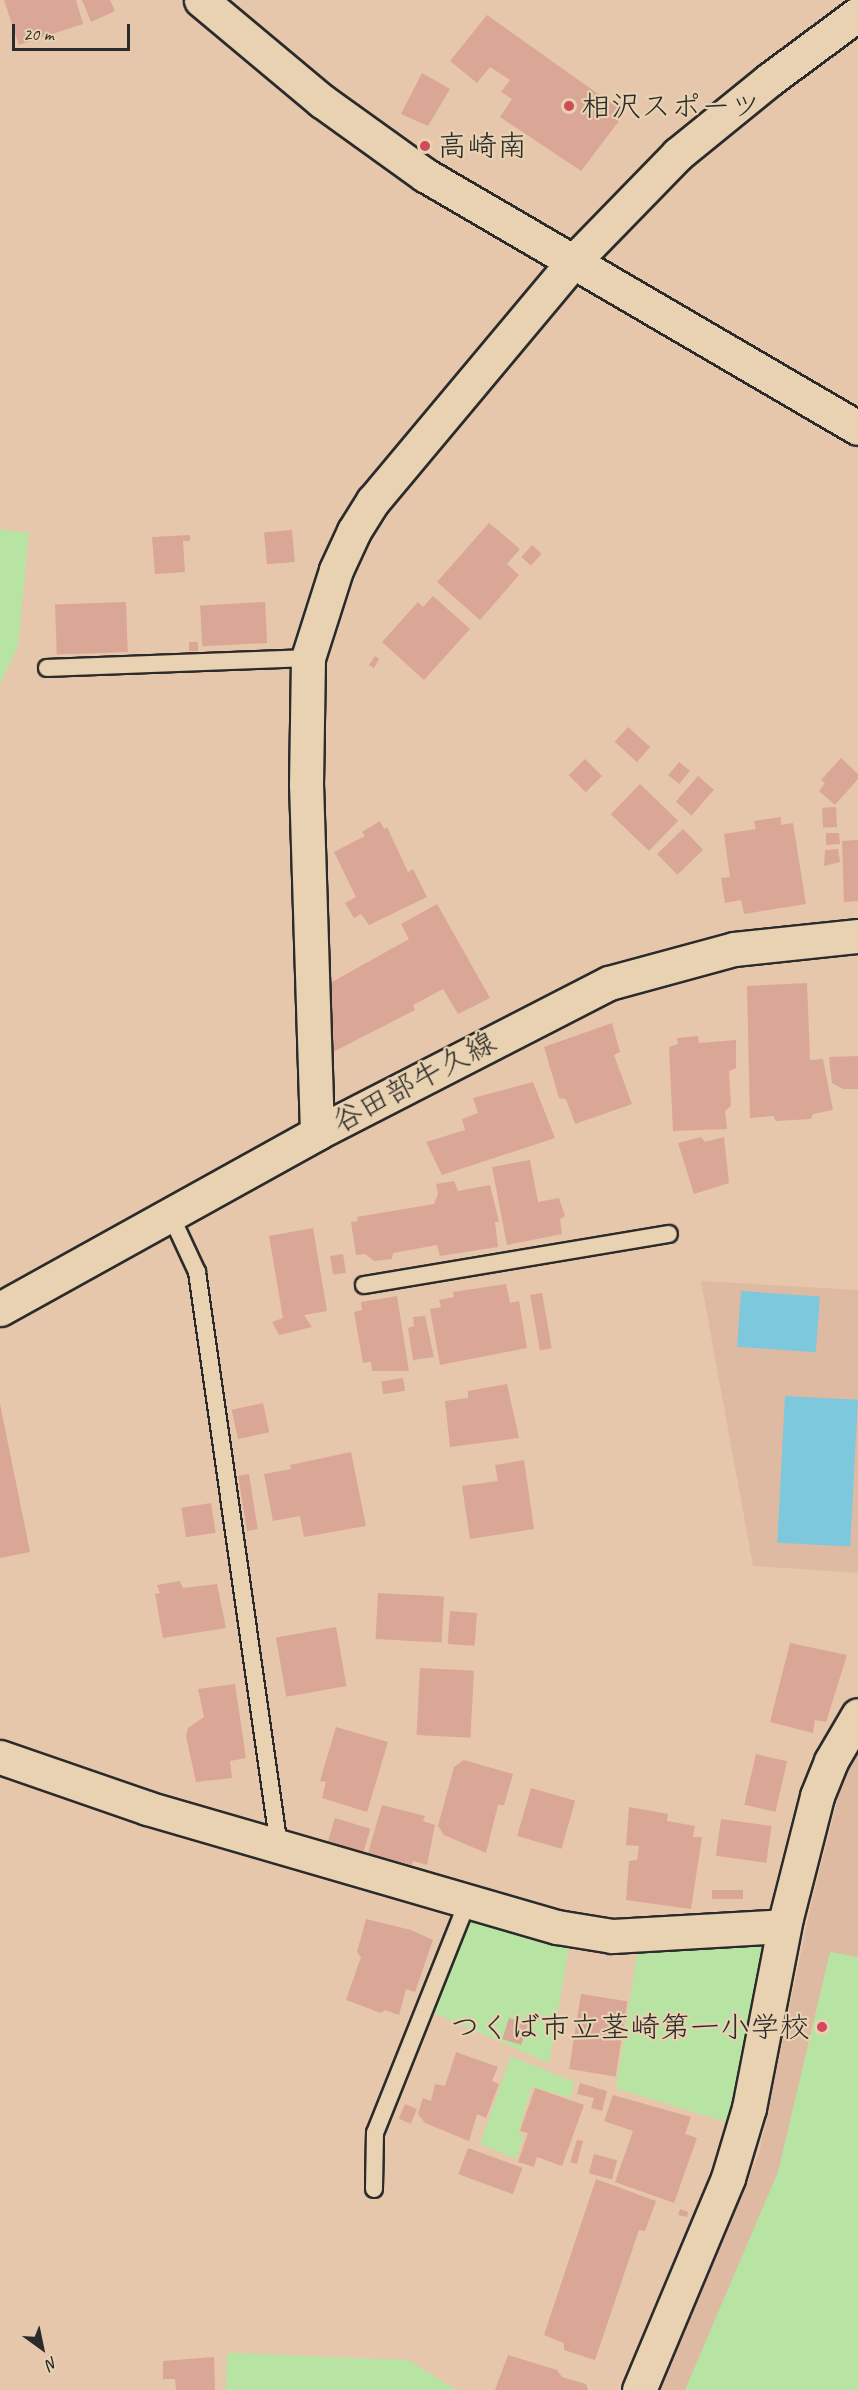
<!DOCTYPE html>
<meta charset="utf-8">
<style>
body{margin:0}
#map{position:relative;width:858px;height:2390px;overflow:hidden;background:#e7c7ab;font-family:Caveat,"Klee One",sans-serif}
div>[style]{position:absolute}
.built>*{inset:0;background:#dfbaa3}
.green>*{inset:0;background:#b7e4a3}
.water>*{inset:0;background:#7dc8dd;transform-origin:0 0}
.building>*{inset:0;background:#daa696;transform-origin:0 0}
.roads{filter:drop-shadow(2px 0 #2b2b2b) drop-shadow(-2px 0 #2b2b2b) drop-shadow(0 2px #2b2b2b) drop-shadow(0 -2px #2b2b2b)}
.service>*{height:16px;margin:-8px;padding:0 8px;transform-origin:8px;border-radius:8px;background:#e8d2b1}
.minor>*{height:33px;margin:-16.5px;padding:0 16.5px;transform-origin:16.5px;border-radius:16.5px;background:#e8d2b1}
.secondary>*{height:33px;margin:-16.5px;padding:0 16.5px;transform-origin:16.5px;border-radius:16.5px;background:#e8d2b1}
.dots>*{width:16px;height:16px;translate:-50% -50%;box-sizing:border-box;border:3px solid #e8d2b1;border-radius:50%}
span{translate:-50% -50%;white-space:nowrap;text-align:center;line-height:1.15;-webkit-text-stroke:4.5px #e8d2b1;paint-order:stroke}
.poi-label{font-size:30px;color:#2b2b2b}
.left{translate:0 -50%;text-align:left}
.right{translate:-100% -50%;text-align:right}
.street-label{font-size:30px;color:#2b2b2b}
.north{position:absolute;left:12px;top:2318px;width:60px;height:60px;-webkit-text-stroke:4px #e8d2b1;paint-order:stroke;rotate:147deg;font-size:16px;font-weight:700;line-height:24px;text-align:center;color:#2b2b2b}
.north::after{content:'';display:block;margin:auto;width:21px;height:27px;background:#2b2b2b;clip-path:polygon(50% 0,100% 100%,50% 72%,0 100%)}
.scale{position:absolute;left:12px;top:24px;width:118px;height:27px;box-sizing:border-box;border:3px solid #2b2b2b;border-top:0;padding-left:8px;font-size:18px;line-height:21px;white-space:nowrap;color:#2b2b2b;-webkit-text-stroke:4px #e8d2b1;paint-order:stroke}
</style>
<div id="map">
<div class="built">
<i style="clip-path:polygon(701px 1281px,858px 1290px,858px 1573px,753px 1566px)"></i>
<i style="clip-path:polygon(858px 1741px,858px 2390px,657px 2390px,759px 2154px,812px 1900px,848px 1759px)"></i>
</div>
<div class="green">
<i style="clip-path:polygon(0 529px,29px 533px,18px 646px,0 684px)"></i>
<i style="clip-path:polygon(470px 1922px,569px 1947px,549px 2063px,434px 2013px)"></i>
<i style="clip-path:polygon(762px 1946px,729px 2123px,616px 2088px,637px 1954px)"></i>
<i style="clip-path:polygon(830px 1952px,858px 1957px,858px 2390px,685px 2390px,778px 2172px)"></i>
<i style="clip-path:polygon(511px 2056px,574px 2082px,570px 2098px,532px 2086px,518px 2134px,524px 2136px,516px 2159px,480px 2144px)"></i>
<i style="clip-path:polygon(227px 2353px,408px 2360px,457px 2390px,226px 2390px)"></i>
</div>
<div class="water">
<i style="left:741px;top:1291px;width:79px;height:56px;rotate:4deg"></i>
<i style="left:785px;top:1396px;width:73px;height:147px;rotate:3deg"></i>
</div>
<div class="building">
<i style="clip-path:polygon(4px 0,76px 0,83px 24px,19px 45px)"></i>
<i style="clip-path:polygon(82px 0,110px 0,115px 11px,91px 22px)"></i>
<i style="clip-path:polygon(487px 15px,625px 113px,581px 171px,500px 117px,512px 99px,501px 92px,510px 80px,490px 67px,477px 83px,450px 61px)"></i>
<i style="clip-path:polygon(422px 73px,450px 89px,428px 126px,401px 114px)"></i>
<i style="clip-path:polygon(489px 523px,520px 549px,507px 564px,519px 575px,480px 620px,437px 582px)"></i>
<i style="left:292px;top:530px;width:32px;height:28px;rotate:85deg"></i>
<i style="clip-path:polygon(190px 535px,190px 541px,183px 541px,185px 572px,155px 574px,152px 537px)"></i>
<i style="left:532px;top:545px;width:13px;height:16px;rotate:42deg"></i>
<i style="clip-path:polygon(433px 596px,470px 629px,424px 680px,382px 642px,418px 602px,423px 607px)"></i>
<i style="left:126px;top:602px;width:50px;height:71px;rotate:88deg"></i>
<i style="left:265px;top:602px;width:41px;height:65px;rotate:87deg"></i>
<i style="left:189px;top:642px;width:9px;height:9px"></i>
<i style="clip-path:polygon(375px 656px,379px 659px,374px 668px,369px 665px)"></i>
<i style="left:628px;top:727px;width:30px;height:20px;rotate:42deg"></i>
<i style="clip-path:polygon(841px 758px,858px 774px,858px 779px,835px 805px,819px 791px,825px 783px,821px 780px)"></i>
<i style="left:585px;top:759px;width:24px;height:23px;rotate:45deg"></i>
<i style="left:679px;top:762px;width:14px;height:17px;rotate:39deg"></i>
<i style="left:698px;top:776px;width:21px;height:34px;rotate:41deg"></i>
<i style="left:640px;top:784px;width:53px;height:42px;rotate:44deg"></i>
<i style="left:836px;top:807px;width:20px;height:14px;rotate:87deg"></i>
<i style="clip-path:polygon(781px 817px,781px 825px,793px 823px,806px 904px,744px 914px,741px 900px,725px 903px,721px 878px,730px 877px,724px 834px,756px 829px,754px 821px)"></i>
<i style="clip-path:polygon(380px 821px,384px 829px,387px 827px,408px 872px,413px 869px,427px 897px,369px 925px,361px 914px,354px 918px,345px 903px,356px 897px,334px 852px,365px 836px,362px 832px)"></i>
<i style="left:683px;top:829px;width:29px;height:36px;rotate:46deg"></i>
<i style="clip-path:polygon(826px 833px,839px 833px,840px 844px,826px 845px)"></i>
<i style="clip-path:polygon(858px 840px,858px 901px,844px 902px,842px 841px)"></i>
<i style="clip-path:polygon(838px 849px,840px 862px,824px 866px,825px 850px)"></i>
<i style="clip-path:polygon(437px 904px,490px 998px,458px 1014px,443px 989px,413px 1005px,415px 1010px,331px 1053px,325px 986px,409px 939px,401px 924px)"></i>
<i style="clip-path:polygon(807px 983px,810px 1060px,823px 1059px,833px 1110px,813px 1114px,811px 1119px,776px 1121px,773px 1116px,750px 1118px,747px 986px)"></i>
<i style="clip-path:polygon(612px 1023px,620px 1052px,614px 1055px,632px 1104px,575px 1124px,566px 1099px,559px 1098px,544px 1047px)"></i>
<i style="clip-path:polygon(698px 1036px,699px 1043px,736px 1040px,736px 1068px,729px 1071px,731px 1106px,725px 1111px,727px 1129px,673px 1131px,669px 1047px,678px 1044px,677px 1038px)"></i>
<i style="clip-path:polygon(858px 1056px,858px 1089px,843px 1089px,832px 1083px,829px 1057px)"></i>
<i style="clip-path:polygon(533px 1082px,555px 1138px,442px 1175px,426px 1142px,465px 1130px,462px 1119px,478px 1113px,473px 1098px)"></i>
<i style="clip-path:polygon(701px 1137px,705px 1142px,724px 1137px,729px 1183px,694px 1194px,678px 1143px)"></i>
<i style="clip-path:polygon(530px 1160px,538px 1202px,559px 1198px,565px 1216px,560px 1219px,562px 1234px,507px 1245px,492px 1167px)"></i>
<i style="clip-path:polygon(454px 1181px,458px 1191px,490px 1185px,499px 1222px,495px 1222px,498px 1247px,440px 1256px,437px 1245px,393px 1253px,392px 1259px,374px 1261px,365px 1254px,356px 1255px,351px 1222px,358px 1221px,357px 1217px,434px 1204px,438px 1194px,436px 1184px)"></i>
<i style="clip-path:polygon(313px 1228px,327px 1311px,304px 1315px,312px 1327px,279px 1335px,272px 1322px,283px 1318px,269px 1236px)"></i>
<i style="left:343px;top:1254px;width:19px;height:13px;rotate:81deg"></i>
<i style="clip-path:polygon(506px 1284px,510px 1303px,519px 1301px,527px 1348px,440px 1365px,430px 1309px,441px 1307px,439px 1300px,454px 1297px,453px 1292px)"></i>
<i style="left:542px;top:1293px;width:56px;height:12px;rotate:80deg"></i>
<i style="clip-path:polygon(397px 1296px,409px 1371px,372px 1371px,371px 1362px,363px 1363px,354px 1312px,362px 1310px,361px 1302px)"></i>
<i style="clip-path:polygon(425px 1316px,434px 1357px,413px 1360px,408px 1328px,414px 1326px,413px 1317px)"></i>
<i style="left:403px;top:1378px;width:13px;height:22px;rotate:81deg"></i>
<i style="clip-path:polygon(507px 1384px,519px 1438px,450px 1447px,445px 1401px,468px 1398px,468px 1391px)"></i>
<i style="left:263px;top:1403px;width:30px;height:32px;rotate:78deg"></i>
<i style="clip-path:polygon(0 1404px,30px 1552px,0 1558px)"></i>
<i style="clip-path:polygon(351px 1452px,366px 1526px,304px 1537px,300px 1516px,273px 1521px,264px 1474px,291px 1469px,290px 1465px)"></i>
<i style="clip-path:polygon(524px 1460px,534px 1529px,470px 1539px,462px 1486px,498px 1481px,495px 1465px)"></i>
<i style="left:249px;top:1474px;width:56px;height:11px;rotate:81deg"></i>
<i style="left:211px;top:1503px;width:30px;height:30px;rotate:81deg"></i>
<i style="clip-path:polygon(180px 1581px,183px 1588px,217px 1584px,226px 1628px,163px 1638px,155px 1594px,160px 1593px,157px 1585px)"></i>
<i style="left:378px;top:1593px;width:66px;height:46px;rotate:3deg"></i>
<i style="left:450px;top:1611px;width:27px;height:33px;rotate:4deg"></i>
<i style="left:336px;top:1627px;width:60px;height:61px;rotate:80deg"></i>
<i style="clip-path:polygon(790px 1643px,847px 1655px,826px 1722px,815px 1720px,813px 1733px,770px 1722px)"></i>
<i style="left:420px;top:1668px;width:54px;height:67px;rotate:3deg"></i>
<i style="clip-path:polygon(235px 1684px,246px 1758px,230px 1761px,232px 1778px,196px 1782px,186px 1736px,188px 1728px,204px 1717px,198px 1689px)"></i>
<i style="clip-path:polygon(336px 1727px,388px 1742px,367px 1812px,322px 1798px,326px 1782px,320px 1781px)"></i>
<i style="left:756px;top:1754px;width:32px;height:52px;rotate:13deg"></i>
<i style="clip-path:polygon(464px 1760px,513px 1774px,504px 1805px,498px 1805px,486px 1853px,444px 1835px,438px 1826px,454px 1767px)"></i>
<i style="left:531px;top:1788px;width:46px;height:50px;rotate:16deg"></i>
<i style="clip-path:polygon(382px 1805px,425px 1816px,423px 1821px,435px 1825px,427px 1865px,413px 1861px,412px 1865px,368px 1853px)"></i>
<i style="clip-path:polygon(629px 1807px,668px 1814px,667px 1821px,695px 1826px,693px 1837px,702px 1837px,691px 1909px,626px 1900px,629px 1861px,637px 1860px,639px 1846px,626px 1845px)"></i>
<i style="left:335px;top:1818px;width:37px;height:24px;rotate:17deg"></i>
<i style="left:721px;top:1819px;width:51px;height:37px;rotate:8deg"></i>
<i style="left:712px;top:1890px;width:31px;height:9px"></i>
<i style="clip-path:polygon(366px 1919px,411px 1930px,433px 1940px,415px 1992px,406px 1989px,399px 2015px,385px 2010px,381px 2013px,346px 2000px,361px 1957px,357px 1952px)"></i>
<i style="left:581px;top:1994px;width:47px;height:76px;rotate:9deg"></i>
<i style="left:509px;top:2018px;width:20px;height:22px;rotate:18deg"></i>
<i style="clip-path:polygon(456px 2052px,498px 2067px,492px 2081px,499px 2084px,486px 2118px,477px 2114px,469px 2141px,425px 2123px,418px 2114px,423px 2098px,431px 2101px,435px 2084px,445px 2086px)"></i>
<i style="clip-path:polygon(580px 2083px,607px 2091px,602px 2111px,591px 2108px,594px 2098px,577px 2094px)"></i>
<i style="clip-path:polygon(535px 2088px,584px 2105px,562px 2166px,537px 2157px,534px 2167px,518px 2162px,528px 2133px,520px 2131px)"></i>
<i style="clip-path:polygon(613px 2095px,691px 2117px,685px 2134px,697px 2138px,674px 2203px,615px 2182px,633px 2131px,604px 2121px)"></i>
<i style="left:405px;top:2104px;width:13px;height:16px;rotate:23deg"></i>
<i style="clip-path:polygon(577px 2140px,583px 2141px,577px 2164px,570px 2162px)"></i>
<i style="left:468px;top:2148px;width:58px;height:28px;rotate:20deg"></i>
<i style="left:594px;top:2154px;width:24px;height:20px;rotate:15deg"></i>
<i style="clip-path:polygon(596px 2179px,656px 2201px,645px 2231px,639px 2230px,595px 2360px,564px 2350px,564px 2343px,544px 2335px)"></i>
<i style="clip-path:polygon(680px 2209px,688px 2212px,687px 2217px,678px 2215px)"></i>
<i style="clip-path:polygon(508px 2355px,557px 2370px,562px 2377px,586px 2384px,588px 2390px,495px 2390px)"></i>
<i style="clip-path:polygon(214px 2357px,215px 2390px,176px 2390px,175px 2379px,163px 2379px,163px 2361px)"></i>
</div>
<div class="roads">
<div class="service">
<i style="left:47px;top:668px;width:261px;rotate:-2.2deg"></i>
<i style="left:171px;top:1216px;width:62px;rotate:65.1deg"></i>
<i style="left:197px;top:1272px;width:581px;rotate:81.88deg"></i>
<i style="left:364px;top:1285px;width:309px;rotate:-9.5deg"></i>
<i style="left:374px;top:2189px;width:56px;rotate:-89deg"></i>
<i style="left:375px;top:2133px;width:250px;rotate:-68.2deg"></i>
</div>
<div class="minor">
<i style="left:201px;top:0;width:158px;rotate:39.9deg"></i>
<i style="left:322px;top:101px;width:127px;rotate:35.7deg"></i>
<i style="left:425px;top:175px;width:501px;rotate:30.3deg"></i>
<i style="left:317px;top:1133px;width:348px;rotate:-91.8deg"></i>
<i style="left:306px;top:785px;width:127px;rotate:-89.1deg"></i>
<i style="left:308px;top:658px;width:92px;rotate:-72.3deg"></i>
<i style="left:336px;top:570px;width:43px;rotate:-65.2deg"></i>
<i style="left:354px;top:531px;width:36px;rotate:-58deg"></i>
<i style="left:373px;top:501px;width:310px;rotate:-50.1deg"></i>
<i style="left:572px;top:263px;width:152px;rotate:-45.8deg"></i>
<i style="left:678px;top:154px;width:117px;rotate:-39.1deg"></i>
<i style="left:769px;top:80px;width:111px;rotate:-36.6deg"></i>
<i style="left:0;top:1757px;width:156px;rotate:19.1deg"></i>
<i style="left:147px;top:1808px;width:427px;rotate:16.2deg"></i>
<i style="left:557px;top:1927px;width:56px;rotate:9.3deg"></i>
<i style="left:612px;top:1936px;width:172px;rotate:-3.3deg"></i>
<i style="left:639px;top:2390px;width:230px;rotate:-67.2deg"></i>
<i style="left:728px;top:2178px;width:73px;rotate:-73.3deg"></i>
<i style="left:749px;top:2108px;width:194px;rotate:-79deg"></i>
<i style="left:786px;top:1918px;width:126px;rotate:-75.7deg"></i>
<i style="left:817px;top:1796px;width:38px;rotate:-68deg"></i>
<i style="left:831px;top:1761px;width:53px;rotate:-59.6deg"></i>
</div>
<div class="secondary">
<i style="left:0;top:1309px;width:363px;rotate:-29deg"></i>
<i style="left:317px;top:1133px;width:328px;rotate:-27.2deg"></i>
<i style="left:609px;top:983px;width:130px;rotate:-15.2deg"></i>
<i style="left:734px;top:949px;width:125px;rotate:-6deg"></i>
</div>
</div>
<div class="dots">
<i style="left:569px;top:106px;background:#d1495b"></i>
<i style="left:425px;top:146px;background:#d1495b"></i>
<i style="left:822px;top:2027px;background:#d1495b"></i>
</div>
<div class="poi-label">
<span class="left" style="left:581px;top:106px">相沢スポーツ</span>
<span class="left" style="left:437px;top:146px">高崎南</span>
<span class="right" style="left:810px;top:2027px">つくば市立茎崎第一小学校</span>
</div>
<div class="street-label">
<span style="left:414px;top:1082px;rotate:-28deg">谷田部牛久線</span>
</div>
<div class="north">N</div>
<div class="scale">20 m</div>
</div>
